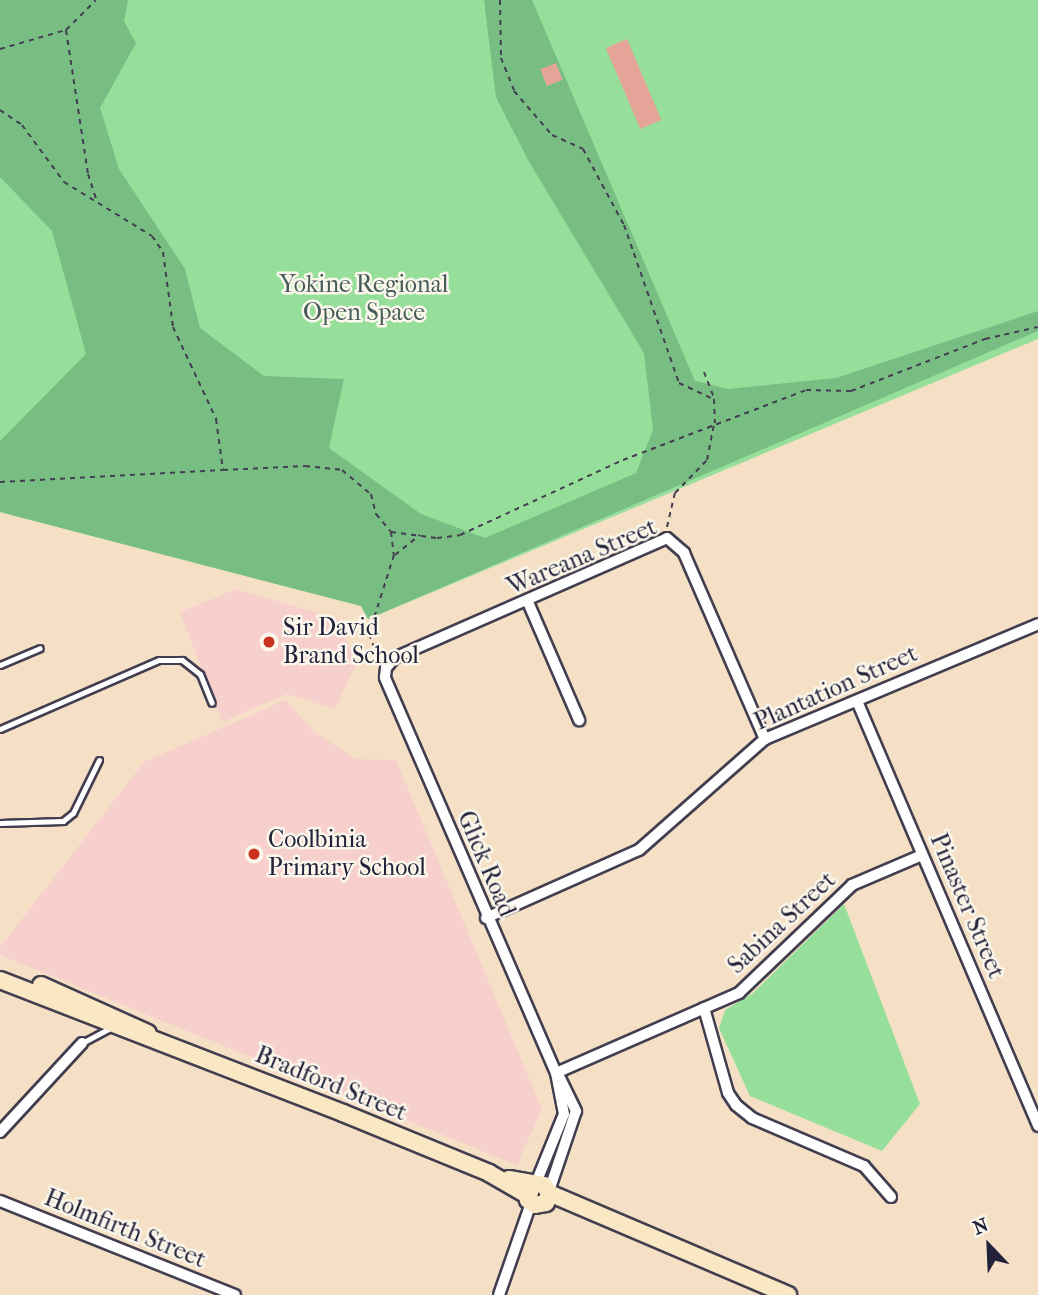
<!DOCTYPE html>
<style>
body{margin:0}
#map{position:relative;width:1038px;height:1295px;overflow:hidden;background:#f5e0c6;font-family:"IM FELL French Canon",serif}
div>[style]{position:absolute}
.built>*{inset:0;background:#f7d0cd}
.green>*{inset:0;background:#96df9a}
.forest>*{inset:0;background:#78be82}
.building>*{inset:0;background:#e5a498;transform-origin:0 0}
.path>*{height:2px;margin-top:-1px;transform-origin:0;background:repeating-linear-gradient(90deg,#423e50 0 5px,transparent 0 10px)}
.roads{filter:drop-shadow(2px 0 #423e50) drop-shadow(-2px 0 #423e50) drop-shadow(0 2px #423e50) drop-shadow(0 -2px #423e50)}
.lane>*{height:5px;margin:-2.5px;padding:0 2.5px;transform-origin:2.5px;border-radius:2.5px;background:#fff}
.street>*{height:10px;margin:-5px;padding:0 5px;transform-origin:5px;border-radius:5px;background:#fff}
.secondary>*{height:16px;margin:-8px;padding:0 8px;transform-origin:8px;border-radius:8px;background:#fae7c3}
.dots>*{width:19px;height:19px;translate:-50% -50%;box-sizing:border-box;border:4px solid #fbf7ec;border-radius:50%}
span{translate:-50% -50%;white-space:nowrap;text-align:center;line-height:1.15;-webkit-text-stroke:5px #fbf7ec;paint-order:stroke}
.park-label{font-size:24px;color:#455b58}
.street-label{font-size:24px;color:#22223b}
.poi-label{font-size:24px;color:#22223b}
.left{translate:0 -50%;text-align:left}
.north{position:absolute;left:954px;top:1211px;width:70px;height:70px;-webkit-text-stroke:5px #fbf7ec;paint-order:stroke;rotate:337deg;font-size:19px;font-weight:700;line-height:28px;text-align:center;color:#22223b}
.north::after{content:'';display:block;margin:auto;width:24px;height:32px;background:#22223b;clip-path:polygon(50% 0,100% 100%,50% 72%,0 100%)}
</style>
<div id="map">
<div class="built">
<i style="clip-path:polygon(236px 589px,338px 619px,356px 664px,335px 709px,287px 694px,222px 722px,180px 612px)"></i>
<i style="clip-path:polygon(286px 700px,314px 732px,356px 759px,396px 760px,542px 1109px,517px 1165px,0 955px,0 947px,144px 762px)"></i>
</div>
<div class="green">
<i style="clip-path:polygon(0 0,1038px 0,1038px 339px,368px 619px,361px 606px,0 512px)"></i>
<i style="clip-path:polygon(844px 904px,920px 1104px,882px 1151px,750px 1096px,719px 1028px,725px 1010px,753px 993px)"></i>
</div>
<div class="forest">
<i style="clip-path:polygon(0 0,128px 0,124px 21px,136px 43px,100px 108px,119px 169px,185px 269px,200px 328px,264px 376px,344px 379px,329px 448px,421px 514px,485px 538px,636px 473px,653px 430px,644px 353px,528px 160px,496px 97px,484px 0,532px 0,695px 381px,728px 389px,836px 378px,1038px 311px,1038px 331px,368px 619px,361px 606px,0 512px,0 441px,86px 354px,52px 231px,0 177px)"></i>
</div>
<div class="building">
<i style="left:627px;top:39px;width:88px;height:23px;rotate:67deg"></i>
<i style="left:556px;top:63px;width:18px;height:17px;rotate:68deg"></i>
</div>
<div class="path">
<i style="left:500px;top:0;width:58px;rotate:89deg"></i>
<i style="left:501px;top:58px;width:35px;rotate:68deg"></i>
<i style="left:514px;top:91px;width:58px;rotate:49.2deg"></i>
<i style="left:552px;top:135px;width:34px;rotate:24deg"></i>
<i style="left:583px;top:149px;width:86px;rotate:61.7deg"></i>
<i style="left:624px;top:225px;width:167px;rotate:70.8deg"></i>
<i style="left:679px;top:383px;width:38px;rotate:25deg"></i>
<i style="left:714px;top:399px;width:24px;rotate:88deg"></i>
<i style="left:66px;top:30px;width:146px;rotate:81.3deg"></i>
<i style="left:88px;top:174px;width:28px;rotate:72deg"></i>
<i style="left:0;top:49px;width:69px;rotate:-16.1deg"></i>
<i style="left:66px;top:30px;width:42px;rotate:-45deg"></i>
<i style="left:0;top:110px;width:27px;rotate:34deg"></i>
<i style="left:22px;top:125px;width:71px;rotate:53.6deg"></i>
<i style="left:64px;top:182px;width:103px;rotate:31.5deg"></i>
<i style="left:152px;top:236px;width:19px;rotate:55deg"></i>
<i style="left:163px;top:252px;width:76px;rotate:82.4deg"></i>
<i style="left:173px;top:327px;width:102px;rotate:64.9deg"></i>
<i style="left:216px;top:419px;width:51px;rotate:82.2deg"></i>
<i style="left:223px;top:470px;width:82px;rotate:-2.8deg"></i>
<i style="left:305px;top:466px;width:37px;rotate:6deg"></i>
<i style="left:342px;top:470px;width:38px;rotate:40deg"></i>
<i style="left:371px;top:494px;width:21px;rotate:76deg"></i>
<i style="left:376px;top:514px;width:23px;rotate:50deg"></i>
<i style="left:391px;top:532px;width:23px;rotate:83deg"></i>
<i style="left:394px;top:555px;width:83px;rotate:107.6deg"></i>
<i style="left:369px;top:634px;width:28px;rotate:69deg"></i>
<i style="left:704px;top:372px;width:28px;rotate:69deg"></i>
<i style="left:0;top:482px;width:223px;rotate:-3.1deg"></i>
<i style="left:667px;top:527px;width:35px;rotate:-77deg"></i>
<i style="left:675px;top:493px;width:46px;rotate:-45.9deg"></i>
<i style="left:707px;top:460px;width:36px;rotate:-79deg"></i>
<i style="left:391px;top:532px;width:46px;rotate:7.4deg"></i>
<i style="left:437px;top:538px;width:23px;rotate:-7deg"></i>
<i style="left:460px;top:535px;width:179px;rotate:-24.7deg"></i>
<i style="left:623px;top:460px;width:196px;rotate:-20.9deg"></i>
<i style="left:806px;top:390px;width:45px;rotate:1.3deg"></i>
<i style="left:851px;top:391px;width:144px;rotate:-21.2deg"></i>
<i style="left:985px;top:339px;width:54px;rotate:-12.8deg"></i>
<i style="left:395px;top:555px;width:32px;rotate:-39deg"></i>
</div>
<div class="roads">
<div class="lane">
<i style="left:0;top:665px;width:43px;rotate:-23deg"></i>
<i style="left:0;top:729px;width:173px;rotate:-23.5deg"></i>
<i style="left:159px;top:660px;width:23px"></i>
<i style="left:182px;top:660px;width:23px;rotate:38deg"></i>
<i style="left:200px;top:674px;width:31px;rotate:68deg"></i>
<i style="left:0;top:823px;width:63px;rotate:-1.8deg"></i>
<i style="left:63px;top:821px;width:13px;rotate:-39deg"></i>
<i style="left:73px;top:813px;width:59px;rotate:-63.9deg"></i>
<i style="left:82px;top:1043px;width:34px;rotate:-28deg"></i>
</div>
<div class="street">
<i style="left:528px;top:602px;width:129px;rotate:66.6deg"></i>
<i style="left:857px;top:701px;width:462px;rotate:66.9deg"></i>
<i style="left:486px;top:918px;width:167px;rotate:-24deg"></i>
<i style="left:639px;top:850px;width:168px;rotate:-41.4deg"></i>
<i style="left:765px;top:739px;width:296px;rotate:-22.8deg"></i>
<i style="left:704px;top:1008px;width:88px;rotate:74.2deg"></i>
<i style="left:728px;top:1093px;width:14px;rotate:56deg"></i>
<i style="left:736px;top:1105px;width:21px;rotate:39deg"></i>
<i style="left:752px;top:1118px;width:122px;rotate:23.2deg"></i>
<i style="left:864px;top:1166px;width:41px;rotate:48.9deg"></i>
<i style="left:556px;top:1073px;width:200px;rotate:-23.6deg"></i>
<i style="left:739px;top:993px;width:156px;rotate:-43.7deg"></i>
<i style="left:852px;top:885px;width:76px;rotate:-23.2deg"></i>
<i style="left:0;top:1132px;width:121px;rotate:-47.3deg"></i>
<i style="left:536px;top:1183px;width:74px;rotate:-67.9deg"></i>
<i style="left:564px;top:1114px;width:42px;rotate:-101deg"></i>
<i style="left:556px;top:1073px;width:431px;rotate:-113.4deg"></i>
<i style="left:385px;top:677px;width:9px;rotate:-84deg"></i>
<i style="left:386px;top:668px;width:13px;rotate:-51deg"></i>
<i style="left:394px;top:658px;width:298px;rotate:-23.7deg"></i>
<i style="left:667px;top:538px;width:23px;rotate:41deg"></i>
<i style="left:684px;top:553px;width:203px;rotate:66.5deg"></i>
<i style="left:549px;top:1191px;width:84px;rotate:-71.4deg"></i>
<i style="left:576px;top:1111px;width:37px;rotate:-116deg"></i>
<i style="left:0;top:1201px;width:253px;rotate:21.8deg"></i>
<i style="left:499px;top:1295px;width:97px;rotate:-70.8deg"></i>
</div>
<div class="secondary">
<i style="left:0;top:980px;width:368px;rotate:21.2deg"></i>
<i style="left:343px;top:1113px;width:158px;rotate:22.3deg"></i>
<i style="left:489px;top:1173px;width:44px;rotate:30.1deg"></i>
<i style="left:41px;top:985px;width:117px;rotate:24.2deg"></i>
<i style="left:509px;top:1179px;width:36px;rotate:10deg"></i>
<i style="left:544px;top:1185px;width:9px;rotate:58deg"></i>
<i style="left:549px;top:1193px;width:10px;rotate:107deg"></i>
<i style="left:546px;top:1203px;width:11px;rotate:170deg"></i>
<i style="left:535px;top:1205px;width:9px;rotate:-144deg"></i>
<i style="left:528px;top:1200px;width:16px;rotate:-75deg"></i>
<i style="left:549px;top:1193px;width:260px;rotate:23.1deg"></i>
</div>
</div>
<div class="dots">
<i style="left:269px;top:642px;background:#c8321e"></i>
<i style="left:254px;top:854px;background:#c8321e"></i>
</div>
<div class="park-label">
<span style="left:364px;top:299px">Yokine Regional<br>Open Space</span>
</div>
<div class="street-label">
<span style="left:582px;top:557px;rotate:-23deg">Wareana Street</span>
<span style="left:836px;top:688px;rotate:-24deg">Plantation Street</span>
<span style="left:486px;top:864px;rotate:67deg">Glick Road</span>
<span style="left:967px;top:906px;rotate:67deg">Pinaster Street</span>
<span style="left:782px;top:923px;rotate:-43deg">Sabina Street</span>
<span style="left:331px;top:1084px;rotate:22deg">Bradford Street</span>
<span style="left:125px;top:1229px;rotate:22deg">Holmfirth Street</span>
</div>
<div class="poi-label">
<span class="left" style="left:283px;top:642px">Sir David<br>Brand School</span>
<span class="left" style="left:268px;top:854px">Coolbinia<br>Primary School</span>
</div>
<div class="north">N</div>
</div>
